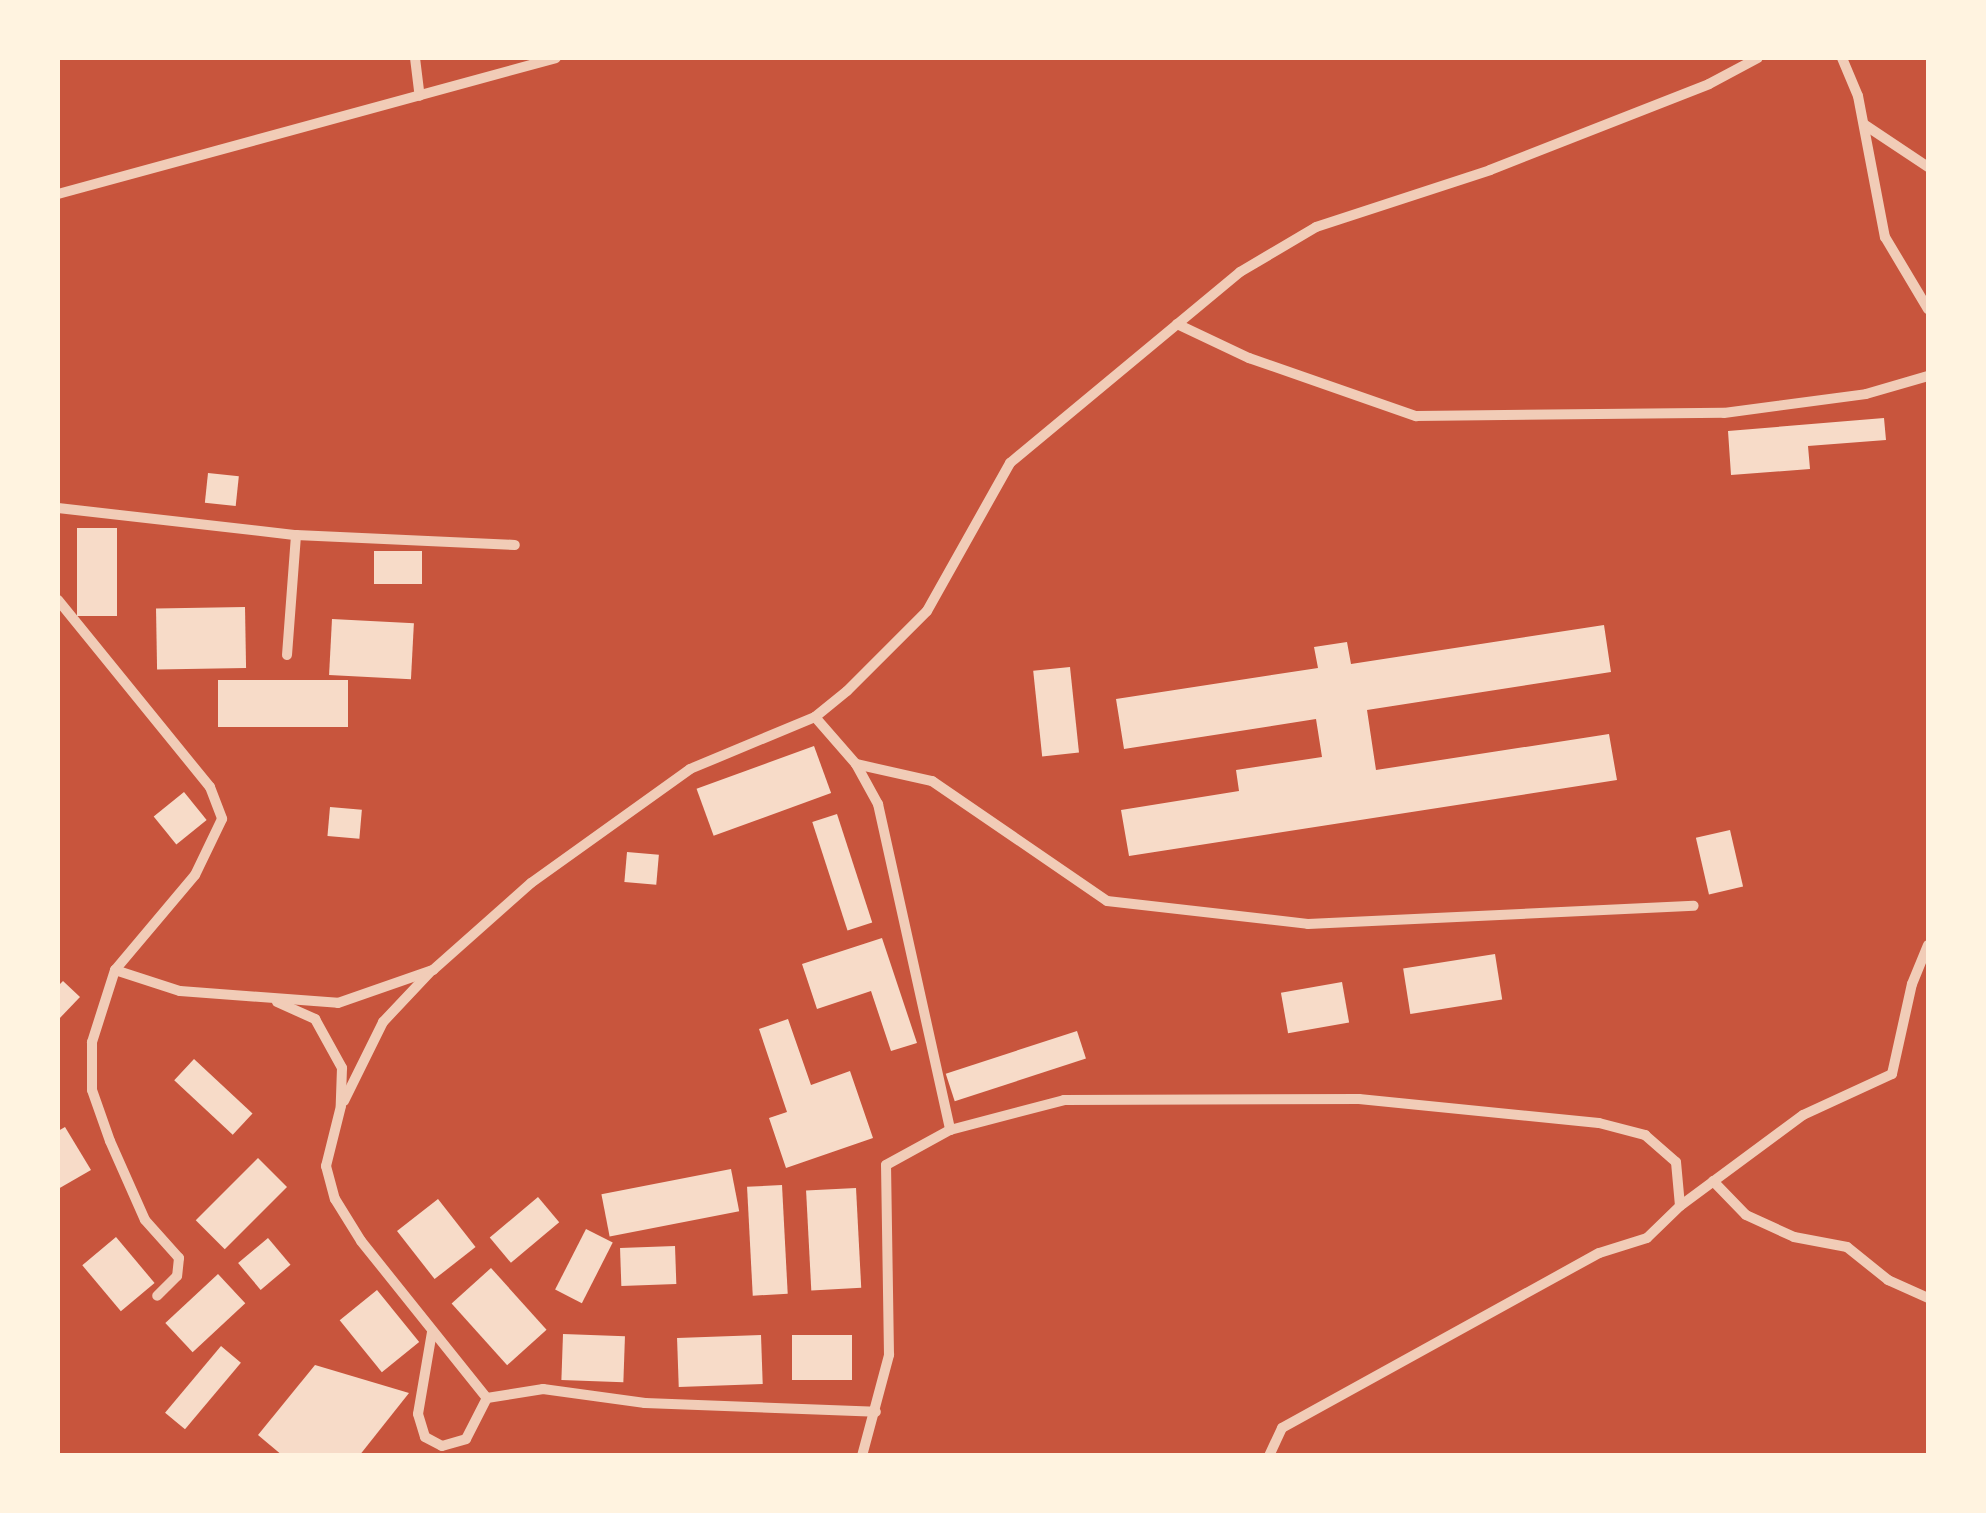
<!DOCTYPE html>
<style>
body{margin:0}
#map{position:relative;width:1986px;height:1513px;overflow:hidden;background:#c8553d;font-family:Rubik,sans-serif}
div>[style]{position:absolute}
.building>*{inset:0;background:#f7dbc8;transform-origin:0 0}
.minor>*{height:10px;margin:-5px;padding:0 5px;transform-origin:5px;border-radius:5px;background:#f1ccb7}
span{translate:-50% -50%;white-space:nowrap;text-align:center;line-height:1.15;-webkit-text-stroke:10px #fff3e0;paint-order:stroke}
.frame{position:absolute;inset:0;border:60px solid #fff3e0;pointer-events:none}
</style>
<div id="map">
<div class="building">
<i style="clip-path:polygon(1884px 418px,1886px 440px,1808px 446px,1810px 469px,1731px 475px,1728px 431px)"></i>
<i style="left:208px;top:473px;width:31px;height:30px;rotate:6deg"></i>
<i style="left:77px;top:528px;width:40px;height:88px"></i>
<i style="left:374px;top:551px;width:48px;height:33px"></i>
<i style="left:245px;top:607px;width:61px;height:89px;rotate:89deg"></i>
<i style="left:332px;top:619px;width:82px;height:56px;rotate:3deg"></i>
<i style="clip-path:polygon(1604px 625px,1611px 672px,1367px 710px,1376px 770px,1609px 734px,1617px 780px,1129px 856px,1121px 810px,1239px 791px,1236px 770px,1322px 757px,1316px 719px,1124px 749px,1116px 699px,1318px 668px,1314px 647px,1347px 642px,1351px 664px)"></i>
<i style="left:1070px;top:667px;width:86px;height:37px;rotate:84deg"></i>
<i style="left:218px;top:680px;width:130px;height:47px"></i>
<i style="left:814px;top:746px;width:50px;height:125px;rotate:70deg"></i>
<i style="left:184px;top:792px;width:36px;height:39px;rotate:51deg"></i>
<i style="left:330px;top:807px;width:32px;height:29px;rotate:5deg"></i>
<i style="left:837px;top:814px;width:114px;height:26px;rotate:72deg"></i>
<i style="left:1730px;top:830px;width:58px;height:35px;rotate:77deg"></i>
<i style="left:627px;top:852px;width:32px;height:30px;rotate:5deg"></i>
<i style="clip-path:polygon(882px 938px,917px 1043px,891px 1051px,871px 991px,817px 1009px,802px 964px)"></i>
<i style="left:1495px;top:954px;width:46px;height:93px;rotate:81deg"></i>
<i style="clip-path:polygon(63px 981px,80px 997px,58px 1020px,58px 986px)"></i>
<i style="left:1342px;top:982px;width:41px;height:62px;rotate:80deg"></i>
<i style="clip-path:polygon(788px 1019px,811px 1085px,850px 1071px,873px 1138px,786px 1168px,769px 1118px,787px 1112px,759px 1029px)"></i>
<i style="left:1077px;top:1031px;width:29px;height:138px;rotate:72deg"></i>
<i style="left:194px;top:1059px;width:80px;height:29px;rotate:43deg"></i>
<i style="clip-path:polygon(65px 1127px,91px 1170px,58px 1189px,58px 1131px)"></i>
<i style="left:258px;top:1158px;width:41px;height:88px;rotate:45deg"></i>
<i style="left:731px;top:1169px;width:43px;height:132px;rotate:79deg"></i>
<i style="left:782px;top:1185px;width:109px;height:35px;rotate:87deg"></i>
<i style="left:856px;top:1188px;width:100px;height:50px;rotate:87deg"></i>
<i style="left:538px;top:1197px;width:33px;height:63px;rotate:50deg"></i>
<i style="left:438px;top:1199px;width:61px;height:52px;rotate:52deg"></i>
<i style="left:586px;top:1229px;width:30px;height:68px;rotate:27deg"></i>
<i style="left:116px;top:1237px;width:60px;height:44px;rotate:50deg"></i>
<i style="left:268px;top:1238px;width:35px;height:39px;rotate:50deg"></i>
<i style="left:675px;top:1246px;width:38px;height:55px;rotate:88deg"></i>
<i style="left:491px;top:1268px;width:83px;height:53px;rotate:48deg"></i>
<i style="left:218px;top:1274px;width:40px;height:72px;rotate:47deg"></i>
<i style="left:377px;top:1290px;width:67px;height:48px;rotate:51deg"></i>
<i style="left:563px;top:1334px;width:62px;height:46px;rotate:2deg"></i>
<i style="left:761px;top:1335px;width:49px;height:84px;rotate:88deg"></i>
<i style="left:792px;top:1335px;width:60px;height:45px"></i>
<i style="left:221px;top:1346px;width:26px;height:87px;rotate:40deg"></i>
<i style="clip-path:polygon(315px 1365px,409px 1393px,359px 1456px,283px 1456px,258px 1435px)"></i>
</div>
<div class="minor">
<i style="left:415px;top:58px;width:38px;rotate:83deg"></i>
<i style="left:1842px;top:58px;width:41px;rotate:67.2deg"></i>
<i style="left:1858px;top:96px;width:144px;rotate:79.2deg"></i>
<i style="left:1885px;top:237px;width:84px;rotate:59.2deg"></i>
<i style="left:1865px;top:125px;width:76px;rotate:33.7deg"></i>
<i style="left:58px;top:194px;width:516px;rotate:-15.27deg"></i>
<i style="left:1177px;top:324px;width:80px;rotate:25.3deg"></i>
<i style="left:1249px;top:358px;width:177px;rotate:19.2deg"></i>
<i style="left:1416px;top:416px;width:308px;rotate:-0.6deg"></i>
<i style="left:1724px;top:413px;width:143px;rotate:-7.6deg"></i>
<i style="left:1866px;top:394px;width:65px;rotate:-16.2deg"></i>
<i style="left:58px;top:508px;width:240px;rotate:6.5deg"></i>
<i style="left:296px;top:535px;width:219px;rotate:2.6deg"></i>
<i style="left:58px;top:600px;width:241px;rotate:50.9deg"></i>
<i style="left:210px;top:787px;width:34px;rotate:69deg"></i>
<i style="left:222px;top:819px;width:62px;rotate:115.7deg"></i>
<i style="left:195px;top:875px;width:124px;rotate:130.1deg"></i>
<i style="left:115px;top:970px;width:76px;rotate:107.7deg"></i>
<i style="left:92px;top:1042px;width:48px;rotate:90deg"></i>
<i style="left:92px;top:1090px;width:54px;rotate:70.6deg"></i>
<i style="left:110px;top:1141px;width:86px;rotate:66.1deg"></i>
<i style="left:145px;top:1220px;width:51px;rotate:48.2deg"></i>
<i style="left:179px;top:1258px;width:18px;rotate:96deg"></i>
<i style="left:177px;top:1276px;width:28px;rotate:135deg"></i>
<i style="left:287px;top:655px;width:120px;rotate:-85.7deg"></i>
<i style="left:815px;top:717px;width:62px;rotate:48.9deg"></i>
<i style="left:856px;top:764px;width:46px;rotate:61.2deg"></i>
<i style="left:878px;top:804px;width:334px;rotate:77.5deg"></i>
<i style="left:856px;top:764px;width:78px;rotate:12.6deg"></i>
<i style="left:932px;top:781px;width:212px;rotate:34.4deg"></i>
<i style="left:1107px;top:901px;width:202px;rotate:6.5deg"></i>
<i style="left:1308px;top:924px;width:386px;rotate:-2.7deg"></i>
<i style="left:115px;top:970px;width:68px;rotate:17.9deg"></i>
<i style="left:180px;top:991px;width:158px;rotate:4.3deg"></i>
<i style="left:338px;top:1003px;width:101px;rotate:-19.2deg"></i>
<i style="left:433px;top:970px;width:131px;rotate:-41.6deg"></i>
<i style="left:531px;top:883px;width:196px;rotate:-35.6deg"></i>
<i style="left:690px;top:769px;width:135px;rotate:-22.6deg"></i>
<i style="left:815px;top:717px;width:41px;rotate:-39.1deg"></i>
<i style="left:847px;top:691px;width:113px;rotate:-45deg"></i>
<i style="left:927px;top:611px;width:170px;rotate:-60.7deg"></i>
<i style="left:1010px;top:463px;width:299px;rotate:-39.7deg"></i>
<i style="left:1240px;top:272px;width:88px;rotate:-30.6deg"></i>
<i style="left:1316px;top:227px;width:183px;rotate:-18.1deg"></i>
<i style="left:1490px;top:170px;width:235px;rotate:-21.4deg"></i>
<i style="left:1709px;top:84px;width:55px;rotate:-28deg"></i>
<i style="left:277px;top:1002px;width:42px;rotate:24.1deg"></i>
<i style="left:315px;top:1019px;width:56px;rotate:61.1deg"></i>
<i style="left:342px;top:1068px;width:38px;rotate:92deg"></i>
<i style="left:341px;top:1106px;width:62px;rotate:104deg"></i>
<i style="left:326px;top:1166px;width:34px;rotate:75deg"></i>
<i style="left:335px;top:1199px;width:49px;rotate:58.2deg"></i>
<i style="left:361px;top:1241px;width:201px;rotate:51.3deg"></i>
<i style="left:487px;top:1398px;width:57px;rotate:-9.1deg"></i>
<i style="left:543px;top:1389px;width:103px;rotate:7.8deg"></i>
<i style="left:645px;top:1403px;width:231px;rotate:2.2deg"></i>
<i style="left:344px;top:1101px;width:88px;rotate:-63.7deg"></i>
<i style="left:383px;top:1022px;width:70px;rotate:-46.7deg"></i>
<i style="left:1713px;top:1181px;width:47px;rotate:45.9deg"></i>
<i style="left:1746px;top:1215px;width:53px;rotate:24.6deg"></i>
<i style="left:1794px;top:1237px;width:54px;rotate:10.7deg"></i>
<i style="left:1847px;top:1247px;width:53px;rotate:38.8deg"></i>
<i style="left:1888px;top:1280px;width:44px;rotate:24.2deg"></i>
<i style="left:1680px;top:1206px;width:153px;rotate:-36.5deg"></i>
<i style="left:1803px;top:1115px;width:98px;rotate:-24.7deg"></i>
<i style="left:1892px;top:1074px;width:92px;rotate:-77.5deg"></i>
<i style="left:1912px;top:984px;width:42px;rotate:-67.7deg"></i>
<i style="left:432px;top:1332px;width:83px;rotate:99.7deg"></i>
<i style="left:418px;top:1414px;width:24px;rotate:73deg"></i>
<i style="left:425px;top:1437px;width:19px;rotate:28deg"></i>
<i style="left:442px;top:1446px;width:25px;rotate:-16deg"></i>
<i style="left:466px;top:1439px;width:46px;rotate:-62.9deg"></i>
<i style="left:862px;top:1456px;width:105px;rotate:-75deg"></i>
<i style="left:889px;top:1355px;width:190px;rotate:-90.9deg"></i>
<i style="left:886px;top:1165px;width:73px;rotate:-28.7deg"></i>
<i style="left:950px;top:1130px;width:118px;rotate:-14.7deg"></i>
<i style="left:1064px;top:1100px;width:295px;rotate:-0.2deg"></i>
<i style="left:1359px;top:1099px;width:241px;rotate:5.7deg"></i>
<i style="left:1599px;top:1123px;width:48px;rotate:14.6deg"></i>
<i style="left:1645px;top:1135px;width:41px;rotate:41.1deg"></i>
<i style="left:1676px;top:1162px;width:44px;rotate:84.8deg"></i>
<i style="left:1680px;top:1206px;width:46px;rotate:135.9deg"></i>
<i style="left:1647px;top:1238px;width:50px;rotate:162.6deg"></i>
<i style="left:1599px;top:1253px;width:362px;rotate:151.1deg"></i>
<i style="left:1282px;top:1428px;width:31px;rotate:115deg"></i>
</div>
<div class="frame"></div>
</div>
